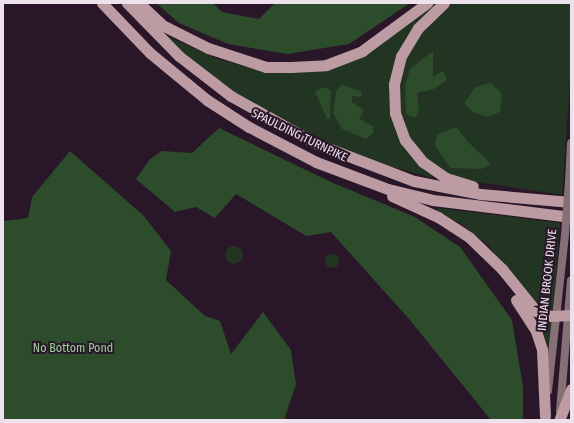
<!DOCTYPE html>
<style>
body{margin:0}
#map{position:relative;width:574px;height:423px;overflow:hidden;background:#291729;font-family:"Fira Sans Condensed",sans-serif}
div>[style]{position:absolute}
.green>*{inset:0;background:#223422}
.round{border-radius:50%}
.forest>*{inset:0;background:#2c4c2b}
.secondary>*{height:8px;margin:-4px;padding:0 4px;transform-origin:4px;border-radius:4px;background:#867075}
.highway>*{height:11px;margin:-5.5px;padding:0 5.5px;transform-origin:5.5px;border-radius:5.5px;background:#bd9ba2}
.secondary-bridge>*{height:8px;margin:-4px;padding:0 4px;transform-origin:4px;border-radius:4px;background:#867075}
span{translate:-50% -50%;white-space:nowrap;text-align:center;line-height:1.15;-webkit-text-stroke:4px #291729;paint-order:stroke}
.street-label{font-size:12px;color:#ede1ec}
.park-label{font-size:12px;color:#9bd199}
.frame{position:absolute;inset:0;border:4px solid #ede1ec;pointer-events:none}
</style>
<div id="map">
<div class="green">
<i style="clip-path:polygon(435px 3px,439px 3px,406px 42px,393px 117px,433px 178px,373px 162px,329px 145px,258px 108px,199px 67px,154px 25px,171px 38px,218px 59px,247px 67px,298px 70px,390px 37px)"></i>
<i style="clip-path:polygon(453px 3px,571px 3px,571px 69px,562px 195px,458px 179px,434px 167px,409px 140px,397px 104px,401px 67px,418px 36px)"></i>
<i style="clip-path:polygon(438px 208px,560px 223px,553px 310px,529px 299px,488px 245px,463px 225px,436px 211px)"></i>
<i class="round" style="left:225px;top:246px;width:18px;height:18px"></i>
<i class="round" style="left:325px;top:254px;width:14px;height:14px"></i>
<i style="clip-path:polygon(535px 318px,552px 322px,549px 349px,539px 324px)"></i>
</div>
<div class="forest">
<i style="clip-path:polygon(156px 3px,213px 3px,222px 12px,259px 19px,275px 3px,410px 3px,349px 44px,287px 54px,228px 44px,179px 23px)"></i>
<i style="clip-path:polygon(433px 51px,433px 77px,443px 71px,447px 80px,434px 89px,417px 93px,419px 111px,415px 118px,406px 114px,405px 86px,410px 69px)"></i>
<i style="clip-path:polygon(490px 82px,502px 94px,500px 112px,488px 117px,473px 112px,464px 103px,475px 88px)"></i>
<i style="clip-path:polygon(342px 84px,362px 92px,361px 97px,352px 96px,352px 102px,364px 110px,359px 119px,373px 126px,373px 133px,366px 139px,342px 129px,333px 113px,336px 92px)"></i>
<i style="clip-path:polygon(324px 87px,331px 90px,330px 118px,327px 119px,315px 92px)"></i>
<i style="clip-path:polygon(456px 127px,470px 144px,491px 164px,481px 169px,450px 168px,435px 145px,437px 135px)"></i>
<i style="clip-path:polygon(219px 128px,331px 182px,415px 217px,460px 247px,512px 320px,523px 387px,523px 420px,491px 420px,409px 319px,331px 232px,306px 236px,236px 194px,215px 218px,196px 207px,175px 212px,136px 179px,150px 159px,162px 151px,192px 153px)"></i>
<i style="clip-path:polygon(70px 151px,143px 215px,171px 251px,166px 280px,205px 316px,220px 321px,231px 354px,263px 312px,291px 350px,296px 384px,284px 420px,3px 420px,3px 221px,28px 218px,32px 197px)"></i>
</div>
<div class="secondary">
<i style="left:569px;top:182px;width:39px;rotate:-87deg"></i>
<i style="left:548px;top:391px;width:157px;rotate:-83.8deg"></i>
<i style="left:560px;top:411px;width:131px;rotate:-85.2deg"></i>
</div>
<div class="highway">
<i style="left:102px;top:3px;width:69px;rotate:46.2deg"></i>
<i style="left:150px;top:53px;width:74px;rotate:39.5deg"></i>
<i style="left:207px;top:100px;width:50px;rotate:32.7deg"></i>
<i style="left:249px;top:127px;width:76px;rotate:27.6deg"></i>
<i style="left:316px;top:162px;width:77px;rotate:20.6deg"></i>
<i style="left:388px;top:189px;width:46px;rotate:13.7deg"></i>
<i style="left:433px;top:200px;width:139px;rotate:7deg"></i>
<i style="left:127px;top:3px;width:74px;rotate:45.5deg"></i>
<i style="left:179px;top:56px;width:66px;rotate:37.6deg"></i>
<i style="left:231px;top:96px;width:98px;rotate:29.2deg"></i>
<i style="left:317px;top:144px;width:104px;rotate:20.9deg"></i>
<i style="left:414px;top:181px;width:67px;rotate:11.1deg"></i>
<i style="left:480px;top:194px;width:91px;rotate:5deg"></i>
<i style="left:139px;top:3px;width:34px;rotate:43deg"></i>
<i style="left:164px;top:26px;width:49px;rotate:26.6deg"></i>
<i style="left:208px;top:48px;width:61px;rotate:18.1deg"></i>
<i style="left:266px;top:67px;width:25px"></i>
<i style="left:291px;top:67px;width:35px;rotate:-3deg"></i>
<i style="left:326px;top:65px;width:39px;rotate:-21deg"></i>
<i style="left:362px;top:51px;width:81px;rotate:-36.4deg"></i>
<i style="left:444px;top:3px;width:36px;rotate:136deg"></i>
<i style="left:418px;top:28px;width:33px;rotate:121deg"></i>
<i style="left:401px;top:56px;width:29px;rotate:104deg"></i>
<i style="left:394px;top:84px;width:29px;rotate:88deg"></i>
<i style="left:395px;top:113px;width:29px;rotate:70deg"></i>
<i style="left:405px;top:140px;width:28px;rotate:51deg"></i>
<i style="left:423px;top:162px;width:28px;rotate:35deg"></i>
<i style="left:446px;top:178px;width:28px;rotate:17deg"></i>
<i style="left:392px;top:196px;width:51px;rotate:24.5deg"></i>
<i style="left:438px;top:217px;width:38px;rotate:33deg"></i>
<i style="left:470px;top:238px;width:45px;rotate:44.1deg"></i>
<i style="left:502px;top:269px;width:54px;rotate:51deg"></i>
<i style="left:536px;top:311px;width:16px;rotate:18deg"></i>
<i style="left:551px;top:316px;width:20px;rotate:-3deg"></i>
<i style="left:516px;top:300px;width:37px;rotate:57deg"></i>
<i style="left:536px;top:331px;width:20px;rotate:72deg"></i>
<i style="left:542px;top:350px;width:66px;rotate:87.4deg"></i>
<i style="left:560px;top:418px;width:31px;rotate:-69deg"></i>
</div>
<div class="secondary-bridge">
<i style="left:565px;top:235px;width:53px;rotate:-85.7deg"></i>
</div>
<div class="street-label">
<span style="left:299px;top:136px;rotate:26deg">SPAULDING TURNPIKE</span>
<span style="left:548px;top:280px;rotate:-84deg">INDIAN BROOK DRIVE</span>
</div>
<div class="park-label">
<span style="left:73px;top:349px">No Bottom Pond</span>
</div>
<div class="frame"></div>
</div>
